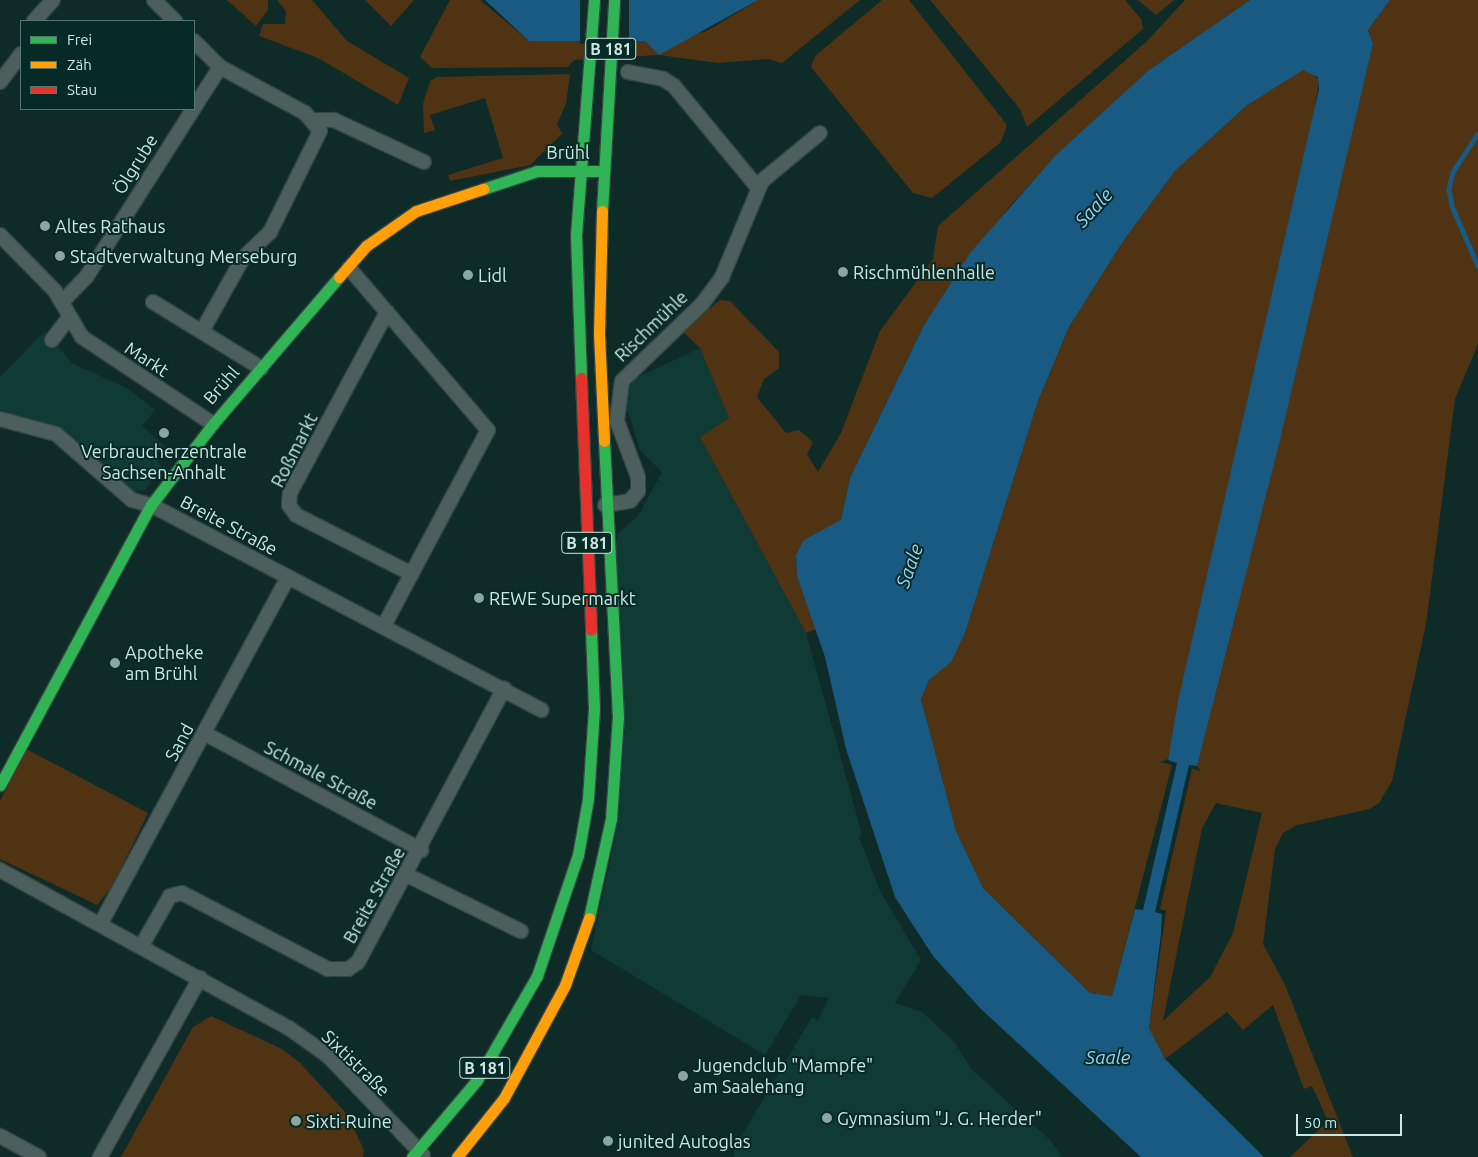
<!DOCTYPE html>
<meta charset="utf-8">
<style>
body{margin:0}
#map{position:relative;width:1478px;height:1157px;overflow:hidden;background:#0f2b28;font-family:Ubuntu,sans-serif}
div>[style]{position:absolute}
.built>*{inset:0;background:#103b35}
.green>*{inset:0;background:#4f3312}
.water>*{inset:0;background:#185a82}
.pier>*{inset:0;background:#0f2b28;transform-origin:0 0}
.stream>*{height:4.5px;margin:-2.25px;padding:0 2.25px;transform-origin:2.25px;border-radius:2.25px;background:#185a82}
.roads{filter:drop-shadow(1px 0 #344643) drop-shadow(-1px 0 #344643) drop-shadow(0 1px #344643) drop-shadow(0 -1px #344643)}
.street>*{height:14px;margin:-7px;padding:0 7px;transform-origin:7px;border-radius:7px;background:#4d5f5c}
.fast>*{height:11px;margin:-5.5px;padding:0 5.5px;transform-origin:5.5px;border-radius:5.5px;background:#30b455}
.slow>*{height:11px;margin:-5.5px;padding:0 5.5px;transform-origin:5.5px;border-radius:5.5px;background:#ff9f0a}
.jam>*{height:11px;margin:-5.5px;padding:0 5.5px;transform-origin:5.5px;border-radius:5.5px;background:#e5322d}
.dots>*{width:14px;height:14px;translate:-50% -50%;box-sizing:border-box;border:2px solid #062b26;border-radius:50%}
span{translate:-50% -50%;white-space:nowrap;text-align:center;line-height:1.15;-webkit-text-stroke:4px #062b26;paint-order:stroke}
.shield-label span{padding:1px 4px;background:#062b26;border:1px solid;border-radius:4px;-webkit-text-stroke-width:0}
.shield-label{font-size:16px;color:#cee6e1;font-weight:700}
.street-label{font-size:18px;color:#cee6e1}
.poi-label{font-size:18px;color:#cee6e1}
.left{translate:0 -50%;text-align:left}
.water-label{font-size:19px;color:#9ccff7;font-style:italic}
.legend{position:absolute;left:20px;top:20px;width:175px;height:90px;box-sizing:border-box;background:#062b26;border:1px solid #567671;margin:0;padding:6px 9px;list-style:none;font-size:15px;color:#cee6e1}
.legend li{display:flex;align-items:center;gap:10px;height:25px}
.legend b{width:25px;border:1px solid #567671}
.scale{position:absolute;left:1296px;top:1114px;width:106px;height:22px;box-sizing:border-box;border:2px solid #cee6e1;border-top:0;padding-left:6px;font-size:15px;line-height:18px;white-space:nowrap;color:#cee6e1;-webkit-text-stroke:4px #062b26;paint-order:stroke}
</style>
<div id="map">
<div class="built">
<i style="clip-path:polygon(46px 330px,71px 363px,127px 388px,155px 410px,142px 426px,165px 446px,156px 457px,162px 468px,145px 490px,131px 491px,56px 434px,0 419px,0 377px)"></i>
<i style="clip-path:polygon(700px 348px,729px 418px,700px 437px,806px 633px,862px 834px,859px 837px,880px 891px,921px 960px,895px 1003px,922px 1012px,936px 1025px,955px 1043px,972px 1070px,1049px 1139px,1062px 1157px,734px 1157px,735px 1147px,812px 1017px,818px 1020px,829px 998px,801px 995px,765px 1055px,591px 950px,615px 837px,617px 534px,638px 516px,662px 472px,640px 450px,624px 398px,634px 379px)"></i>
</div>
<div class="green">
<i style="clip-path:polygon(227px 0,268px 0,268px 10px,256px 26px)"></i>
<i style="clip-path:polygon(277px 0,312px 0,347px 41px,409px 78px,398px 105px,318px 58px,259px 36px,263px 24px,285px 24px,286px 11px)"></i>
<i style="clip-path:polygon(365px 0,414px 0,391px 26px)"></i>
<i style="clip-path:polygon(450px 0,480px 0,529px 41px,645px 41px,705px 32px,758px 0,860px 0,782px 63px,768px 59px,718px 63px,659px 55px,574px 60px,568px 67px,432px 68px,420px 57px)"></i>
<i style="clip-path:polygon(882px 0,909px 0,1007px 125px,1001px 142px,932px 198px,913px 193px,811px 67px,815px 56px)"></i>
<i style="clip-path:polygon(930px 0,1125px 0,1141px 19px,1143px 29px,1027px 127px,1020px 109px)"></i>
<i style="clip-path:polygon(1138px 0,1174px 0,1156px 15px)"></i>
<i style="clip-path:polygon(1185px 0,1250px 0,1149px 70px,1056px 156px,1009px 207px,923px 327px,850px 478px,841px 520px,796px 555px,797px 576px,816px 629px,806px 633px,700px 437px,729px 418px,700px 348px,682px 331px,720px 300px,730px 301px,779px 352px,779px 368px,764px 379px,757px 397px,786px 433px,799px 430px,813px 442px,807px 454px,818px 472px,841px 433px,880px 331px,933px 259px,938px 226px,1147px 41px)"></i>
<i style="clip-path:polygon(evenodd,1390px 0,1478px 0,1478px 344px,1455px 399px,1426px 624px,1392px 781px,1379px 803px,1370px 809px,1297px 825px,1283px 833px,1275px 849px,1263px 944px,1285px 985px,1353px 1157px,1290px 1157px,1328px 1121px,1312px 1086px,1304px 1089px,1273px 1005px,1243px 1030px,1227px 1012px,1165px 1059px,1149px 1028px,1166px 911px,1160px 909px,1192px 769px,1201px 771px,1197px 766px,1373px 44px,1368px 30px,1390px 0,1216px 803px,1262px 813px,1233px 933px,1210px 977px,1163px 1021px,1202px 828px,1216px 803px)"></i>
<i style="clip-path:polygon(1303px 69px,1311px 71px,1319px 80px,1311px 133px,1168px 759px,1160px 762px,1172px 765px,1112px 996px,1090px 993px,983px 888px,956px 831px,921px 699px,929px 680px,965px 633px,1038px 401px,1069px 327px,1122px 243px,1175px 171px,1246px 106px)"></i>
<i style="clip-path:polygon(570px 74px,566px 104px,557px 124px,562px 134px,530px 165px,450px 181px,448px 175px,503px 158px,485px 98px,430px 115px,435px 130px,424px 133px,423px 104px,430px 81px,437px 77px)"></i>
<i style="clip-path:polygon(26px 749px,148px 813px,112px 887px,97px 905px,0 859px,0 801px)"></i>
<i style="clip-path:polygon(211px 1016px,282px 1049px,300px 1063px,347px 1114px,364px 1150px,363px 1157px,121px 1157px,193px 1027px)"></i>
</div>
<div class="water">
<i style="clip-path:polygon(485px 0,758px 0,659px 55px,645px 41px,529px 41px)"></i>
<i style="clip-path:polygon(evenodd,1250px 0,1390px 0,1368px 30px,1373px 44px,1279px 444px,1197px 766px,1189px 765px,1155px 912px,1162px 914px,1161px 934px,1149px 1028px,1165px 1059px,1264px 1157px,1141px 1157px,980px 1008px,933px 956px,895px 897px,846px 749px,825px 657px,797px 576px,796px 555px,804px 540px,841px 520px,850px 478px,923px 327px,970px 253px,1056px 155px,1149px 70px,1250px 0,1303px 70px,1318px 77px,1319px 89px,1178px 701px,1168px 760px,1177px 763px,1143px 910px,1135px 909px,1112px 996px,1090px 993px,983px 888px,956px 831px,921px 699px,929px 680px,951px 662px,965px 633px,1038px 401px,1069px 327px,1122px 243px,1175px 171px,1246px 106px,1303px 70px)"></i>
</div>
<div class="pier">
<i style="left:580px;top:0;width:49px;height:44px"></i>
</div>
<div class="stream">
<i style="left:1478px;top:134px;width:45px;rotate:123.3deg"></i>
<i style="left:1453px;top:172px;width:17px;rotate:103deg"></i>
<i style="left:1449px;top:189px;width:17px;rotate:80deg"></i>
<i style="left:1452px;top:206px;width:65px;rotate:66.6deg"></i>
</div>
<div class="roads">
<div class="street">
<i style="left:154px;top:0;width:30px;rotate:45deg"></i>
<i style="left:34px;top:21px;width:28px;rotate:-48deg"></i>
<i style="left:194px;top:41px;width:37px;rotate:45deg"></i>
<i style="left:220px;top:67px;width:97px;rotate:28.4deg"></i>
<i style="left:305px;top:113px;width:23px;rotate:50deg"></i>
<i style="left:320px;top:131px;width:113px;rotate:116.3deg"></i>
<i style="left:270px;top:232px;width:37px;rotate:136deg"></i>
<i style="left:243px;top:258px;width:84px;rotate:119.3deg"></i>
<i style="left:628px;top:72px;width:36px;rotate:11deg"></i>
<i style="left:663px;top:79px;width:13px;rotate:32deg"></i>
<i style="left:674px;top:86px;width:132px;rotate:50.5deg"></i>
<i style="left:0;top:82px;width:35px;rotate:-53deg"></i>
<i style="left:315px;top:120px;width:19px"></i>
<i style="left:334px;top:120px;width:99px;rotate:25deg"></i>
<i style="left:0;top:235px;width:78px;rotate:45.5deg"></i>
<i style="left:55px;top:291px;width:53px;rotate:59.6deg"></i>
<i style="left:82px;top:337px;width:157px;rotate:33.6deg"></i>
<i style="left:349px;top:268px;width:213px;rotate:49.4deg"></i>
<i style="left:488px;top:430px;width:222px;rotate:118deg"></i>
<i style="left:62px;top:302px;width:36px;rotate:-46deg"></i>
<i style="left:87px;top:276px;width:248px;rotate:-57.5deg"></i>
<i style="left:153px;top:302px;width:127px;rotate:31.4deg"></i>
<i style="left:387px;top:312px;width:205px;rotate:118.2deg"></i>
<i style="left:290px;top:493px;width:12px;rotate:95deg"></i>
<i style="left:289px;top:505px;width:12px;rotate:55deg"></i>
<i style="left:296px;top:515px;width:130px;rotate:27deg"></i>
<i style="left:52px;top:340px;width:26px;rotate:-53deg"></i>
<i style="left:0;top:419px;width:58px;rotate:15deg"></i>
<i style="left:56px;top:434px;width:101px;rotate:41deg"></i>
<i style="left:132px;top:500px;width:20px;rotate:15deg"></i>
<i style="left:151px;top:505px;width:441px;rotate:27.7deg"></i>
<i style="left:605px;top:505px;width:25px;rotate:-9deg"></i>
<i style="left:630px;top:501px;width:13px;rotate:-51deg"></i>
<i style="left:638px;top:491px;width:14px;rotate:-90deg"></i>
<i style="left:638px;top:477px;width:60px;rotate:-110.6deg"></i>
<i style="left:617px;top:421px;width:40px;rotate:-82.9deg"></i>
<i style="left:622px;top:381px;width:111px;rotate:-43.9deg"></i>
<i style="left:702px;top:304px;width:34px;rotate:-53deg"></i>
<i style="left:722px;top:277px;width:104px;rotate:-67.4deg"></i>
<i style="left:762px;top:181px;width:75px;rotate:-39.6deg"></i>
<i style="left:204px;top:733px;width:247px;rotate:28.3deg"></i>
<i style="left:0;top:870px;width:329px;rotate:28.7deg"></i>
<i style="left:289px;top:1028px;width:48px;rotate:35.7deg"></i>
<i style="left:328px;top:1056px;width:137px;rotate:46.2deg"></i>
<i style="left:407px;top:875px;width:127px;rotate:26.2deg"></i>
<i style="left:101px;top:923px;width:393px;rotate:-61.6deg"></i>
<i style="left:142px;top:945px;width:56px;rotate:-60.3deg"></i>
<i style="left:170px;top:896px;width:12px;rotate:-14deg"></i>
<i style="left:182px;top:893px;width:165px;rotate:27.5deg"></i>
<i style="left:328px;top:969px;width:20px"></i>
<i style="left:348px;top:969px;width:12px;rotate:-35deg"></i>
<i style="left:358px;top:962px;width:310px;rotate:-61.9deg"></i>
<i style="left:0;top:1136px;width:44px;rotate:28.3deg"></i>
<i style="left:100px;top:1157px;width:205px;rotate:-60.8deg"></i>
</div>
<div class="fast">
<i style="left:483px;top:189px;width:57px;rotate:-18.4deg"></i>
<i style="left:537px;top:171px;width:61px"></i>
<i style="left:602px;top:211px;width:211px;rotate:-86.7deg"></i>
<i style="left:581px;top:378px;width:143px;rotate:-92deg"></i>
<i style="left:576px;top:235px;width:236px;rotate:-85.6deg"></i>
<i style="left:0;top:785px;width:318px;rotate:-61.7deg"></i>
<i style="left:151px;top:505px;width:102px;rotate:-52.6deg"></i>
<i style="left:213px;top:424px;width:194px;rotate:-49.4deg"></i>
<i style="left:589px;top:918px;width:101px;rotate:-77.5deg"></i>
<i style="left:611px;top:819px;width:102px;rotate:-86.1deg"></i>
<i style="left:618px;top:717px;width:276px;rotate:-92.9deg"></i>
<i style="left:412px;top:1157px;width:101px;rotate:-49.8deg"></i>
<i style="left:477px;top:1080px;width:120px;rotate:-60deg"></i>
<i style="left:537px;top:976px;width:128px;rotate:-71.3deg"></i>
<i style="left:578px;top:855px;width:57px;rotate:-79.9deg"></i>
<i style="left:588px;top:799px;width:90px;rotate:-86.2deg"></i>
<i style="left:594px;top:709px;width:79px;rotate:-92.2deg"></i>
</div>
<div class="slow">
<i style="left:602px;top:211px;width:123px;rotate:91.4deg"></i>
<i style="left:599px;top:334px;width:107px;rotate:87.3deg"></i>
<i style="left:339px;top:277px;width:41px;rotate:-48.9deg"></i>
<i style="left:366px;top:246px;width:61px;rotate:-35deg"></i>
<i style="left:416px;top:211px;width:71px;rotate:-18.2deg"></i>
<i style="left:457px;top:1157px;width:75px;rotate:-51.5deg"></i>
<i style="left:504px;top:1098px;width:128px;rotate:-61.6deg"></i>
<i style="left:565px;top:985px;width:71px;rotate:-70.3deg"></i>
</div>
<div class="jam">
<i style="left:581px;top:378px;width:252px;rotate:87.7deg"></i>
</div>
</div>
<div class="dots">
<i style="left:45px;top:226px;background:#8ba5a0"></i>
<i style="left:60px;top:256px;background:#8ba5a0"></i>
<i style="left:843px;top:272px;background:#8ba5a0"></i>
<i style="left:468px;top:275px;background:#8ba5a0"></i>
<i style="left:164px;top:433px;background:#8ba5a0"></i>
<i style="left:479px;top:598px;background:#8ba5a0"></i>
<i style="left:115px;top:663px;background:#8ba5a0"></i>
<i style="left:683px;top:1076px;background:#8ba5a0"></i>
<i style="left:827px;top:1118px;background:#8ba5a0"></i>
<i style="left:296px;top:1121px;background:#8ba5a0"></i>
<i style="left:608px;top:1141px;background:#8ba5a0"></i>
</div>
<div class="shield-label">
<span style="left:611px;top:49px">B 181</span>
<span style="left:587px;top:543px">B 181</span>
<span style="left:485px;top:1068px">B 181</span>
</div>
<div class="street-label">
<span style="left:568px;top:152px">Brühl</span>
<span style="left:135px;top:164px;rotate:-58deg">Ölgrube</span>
<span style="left:651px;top:326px;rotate:-44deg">Rischmühle</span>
<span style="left:147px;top:359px;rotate:33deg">Markt</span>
<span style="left:221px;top:385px;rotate:-49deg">Brühl</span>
<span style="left:294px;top:450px;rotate:-63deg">Roßmarkt</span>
<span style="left:229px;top:525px;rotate:28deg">Breite Straße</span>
<span style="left:179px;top:742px;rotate:-62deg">Sand</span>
<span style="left:321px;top:775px;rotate:28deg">Schmale Straße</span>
<span style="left:374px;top:895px;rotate:-61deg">Breite Straße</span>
<span style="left:356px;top:1063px;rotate:44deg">Sixtistraße</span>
</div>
<div class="poi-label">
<span class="left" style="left:55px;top:226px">Altes Rathaus</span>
<span class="left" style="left:70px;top:256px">Stadtverwaltung Merseburg</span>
<span class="left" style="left:853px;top:272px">Rischmühlenhalle</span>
<span class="left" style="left:478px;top:275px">Lidl</span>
<span style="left:164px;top:462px">Verbraucherzentrale<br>Sachsen-Anhalt</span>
<span class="left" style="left:489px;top:598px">REWE Supermarkt</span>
<span class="left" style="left:125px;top:663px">Apotheke<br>am Brühl</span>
<span class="left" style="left:693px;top:1076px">Jugendclub "Mampfe"<br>am Saalehang</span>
<span class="left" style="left:837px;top:1118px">Gymnasium "J. G. Herder"</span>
<span class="left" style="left:306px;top:1121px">Sixti-Ruine</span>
<span class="left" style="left:618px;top:1141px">junited Autoglas</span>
</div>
<div class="water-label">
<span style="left:1094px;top:208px;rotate:-47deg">Saale</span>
<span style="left:910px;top:566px;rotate:-70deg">Saale</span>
<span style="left:1108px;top:1058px">Saale</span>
</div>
<ul class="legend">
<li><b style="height:6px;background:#30b455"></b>Frei</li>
<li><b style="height:6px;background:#ff9f0a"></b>Zäh</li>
<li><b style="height:6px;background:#e5322d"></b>Stau</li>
</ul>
<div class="scale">50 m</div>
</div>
